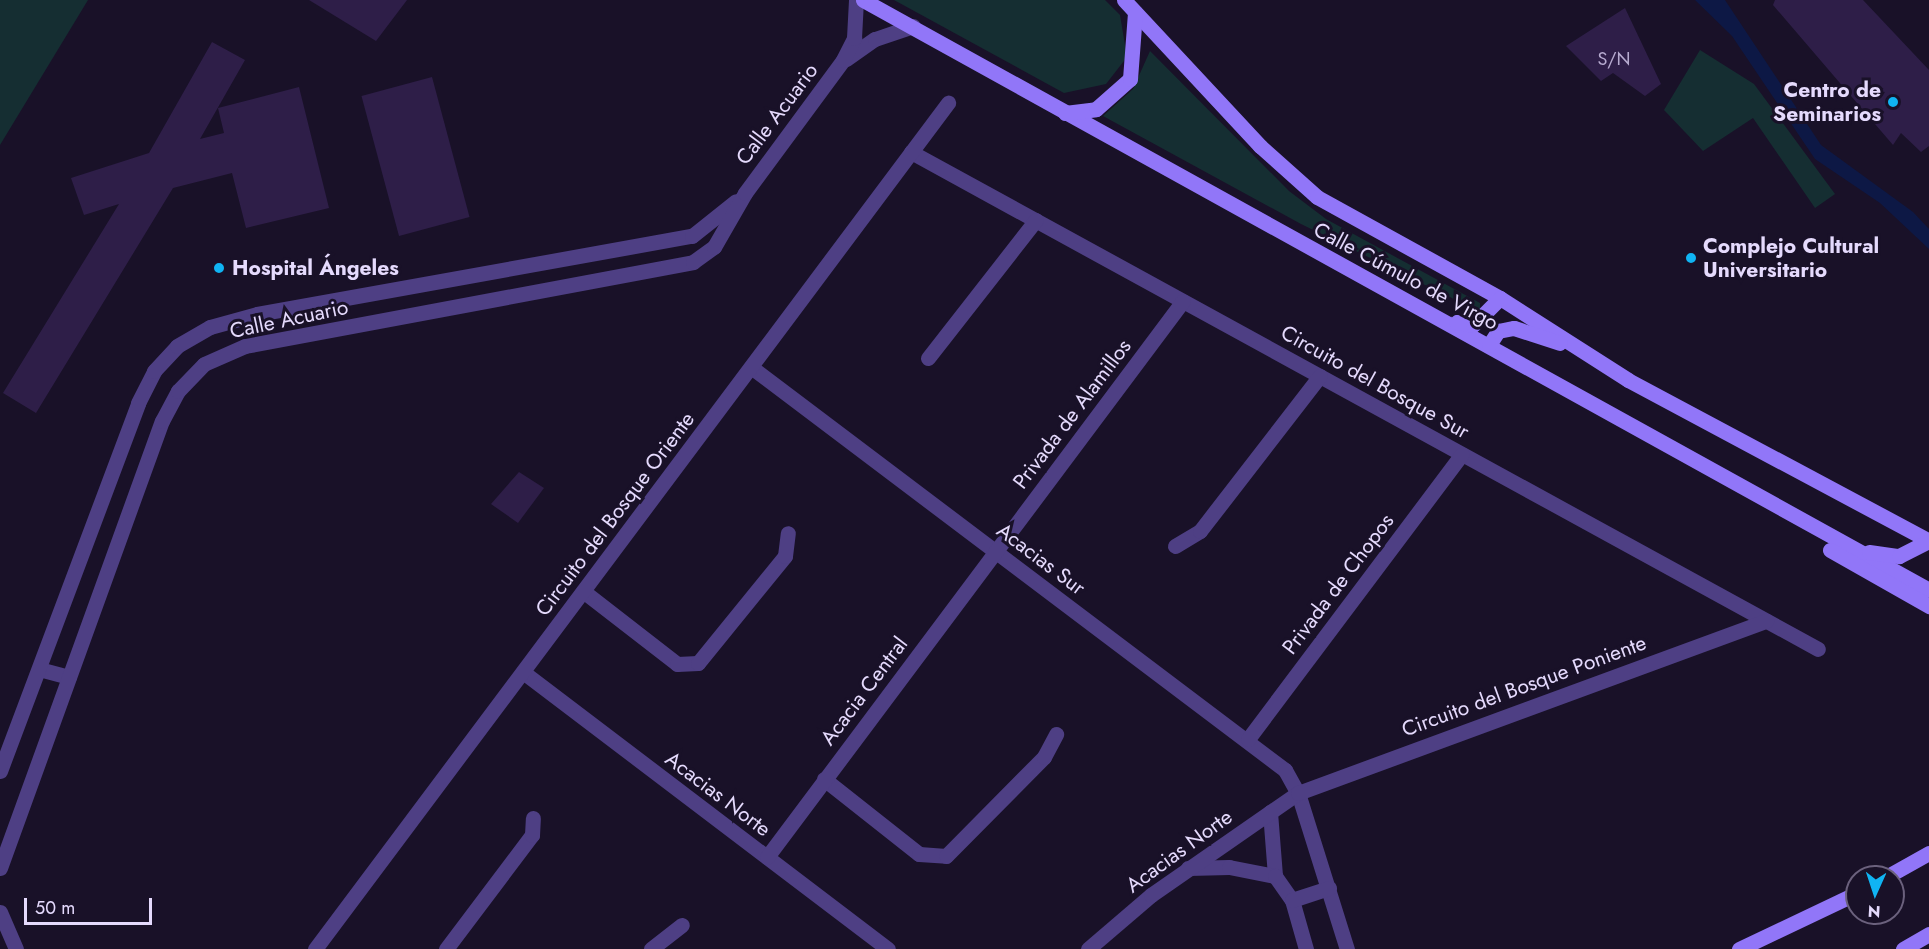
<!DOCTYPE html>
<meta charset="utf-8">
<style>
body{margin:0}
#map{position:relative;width:1929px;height:949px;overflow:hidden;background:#191128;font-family:Jost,sans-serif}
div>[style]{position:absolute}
.green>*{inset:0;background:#152e32}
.water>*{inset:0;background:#0d1845}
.building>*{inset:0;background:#2e1e48;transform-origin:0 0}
.minor>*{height:15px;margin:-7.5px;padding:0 7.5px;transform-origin:7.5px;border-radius:7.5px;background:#4e3f84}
.tertiary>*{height:15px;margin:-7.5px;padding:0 7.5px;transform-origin:7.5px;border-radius:7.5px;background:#4e3f84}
.secondary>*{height:15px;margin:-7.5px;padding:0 7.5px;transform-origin:7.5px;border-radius:7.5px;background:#9176f8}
.dots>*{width:16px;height:16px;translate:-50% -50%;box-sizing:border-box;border:3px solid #191128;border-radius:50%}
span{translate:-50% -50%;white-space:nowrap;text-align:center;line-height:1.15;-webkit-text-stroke:6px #191128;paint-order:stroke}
.number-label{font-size:18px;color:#b7abd0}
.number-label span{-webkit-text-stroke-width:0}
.poi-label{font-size:21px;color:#e5dafd;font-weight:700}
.right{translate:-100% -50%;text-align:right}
.left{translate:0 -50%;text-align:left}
.street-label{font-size:21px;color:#e5dafd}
.north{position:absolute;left:1845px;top:865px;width:60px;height:60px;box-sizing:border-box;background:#191128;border:2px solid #6b617d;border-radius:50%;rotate:183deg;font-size:16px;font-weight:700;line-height:24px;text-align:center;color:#e5dafd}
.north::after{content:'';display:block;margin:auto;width:21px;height:27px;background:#10b4f3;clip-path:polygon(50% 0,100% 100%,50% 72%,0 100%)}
.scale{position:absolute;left:24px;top:898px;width:128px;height:27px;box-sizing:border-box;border:3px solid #e5dafd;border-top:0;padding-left:8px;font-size:18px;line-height:21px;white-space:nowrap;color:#e5dafd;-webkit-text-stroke:4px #191128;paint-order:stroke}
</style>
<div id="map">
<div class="green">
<i style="clip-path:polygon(0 0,88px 0,0 145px)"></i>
<i style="clip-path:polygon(894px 0,1105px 0,1120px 15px,1127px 57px,1106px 84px,1064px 93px)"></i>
<i style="clip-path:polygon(1700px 50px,1754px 84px,1835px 194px,1815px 208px,1753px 118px,1703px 151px,1664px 110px)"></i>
<i style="clip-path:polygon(1150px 51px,1289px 191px,1326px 219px,1480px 303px,1480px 312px,1301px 224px,1103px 116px,1133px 89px)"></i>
</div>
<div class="water">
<i style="clip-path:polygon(1695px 0,1725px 0,1821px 145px,1913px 212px,1929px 229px,1929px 249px,1880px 203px,1815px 159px,1732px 36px)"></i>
</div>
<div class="building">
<i style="clip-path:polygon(309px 0,407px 0,376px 41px)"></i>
<i style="clip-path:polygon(1775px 0,1863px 0,1929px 70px,1929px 146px,1921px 152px,1901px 133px,1893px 145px,1773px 5px)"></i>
<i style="clip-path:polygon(1625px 8px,1661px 84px,1645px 96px,1613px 73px,1601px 81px,1566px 46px)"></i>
<i style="clip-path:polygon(212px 42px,245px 60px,200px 139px,224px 133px,218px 108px,299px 87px,329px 208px,246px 228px,232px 173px,173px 188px,36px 413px,3px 393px,119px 204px,84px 215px,71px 178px,149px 153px)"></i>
<i style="left:432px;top:77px;width:145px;height:73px;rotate:75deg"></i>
<i style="clip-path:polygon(519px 472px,544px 488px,518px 523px,491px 504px)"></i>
</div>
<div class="minor">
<i style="left:911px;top:152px;width:1034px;rotate:28.72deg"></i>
<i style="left:928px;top:358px;width:175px;rotate:-52deg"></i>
<i style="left:751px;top:367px;width:669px;rotate:37.04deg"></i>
<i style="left:1285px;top:770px;width:26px;rotate:61deg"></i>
<i style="left:1298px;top:793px;width:164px;rotate:72.6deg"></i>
<i style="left:1175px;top:546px;width:29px;rotate:-31deg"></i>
<i style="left:1200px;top:531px;width:196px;rotate:-52.3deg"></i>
<i style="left:583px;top:591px;width:119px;rotate:37.8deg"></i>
<i style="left:677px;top:664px;width:21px;rotate:-3deg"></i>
<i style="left:698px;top:663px;width:138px;rotate:-50.9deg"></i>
<i style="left:785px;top:556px;width:23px;rotate:-83deg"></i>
<i style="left:523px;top:672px;width:458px;rotate:37.2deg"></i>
<i style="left:1248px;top:739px;width:356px;rotate:-53.1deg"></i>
<i style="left:824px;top:779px;width:121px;rotate:38.3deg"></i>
<i style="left:919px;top:854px;width:27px;rotate:4deg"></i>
<i style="left:946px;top:856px;width:139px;rotate:-45.3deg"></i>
<i style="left:1044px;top:757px;width:26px;rotate:-62deg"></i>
<i style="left:1270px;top:812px;width:64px;rotate:85.5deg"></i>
<i style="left:767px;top:857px;width:694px;rotate:-53.2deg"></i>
<i style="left:1188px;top:868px;width:41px;rotate:-1.4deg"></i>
<i style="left:1229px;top:867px;width:47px;rotate:11.1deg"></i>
<i style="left:1275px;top:876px;width:29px;rotate:55deg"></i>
<i style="left:1292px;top:900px;width:51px;rotate:74.1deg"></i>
<i style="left:1292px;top:900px;width:39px;rotate:-18deg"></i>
<i style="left:315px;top:949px;width:1057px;rotate:-53.2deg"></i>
<i style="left:446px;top:949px;width:143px;rotate:-53deg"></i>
<i style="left:532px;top:835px;width:17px;rotate:-87deg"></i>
<i style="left:651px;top:949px;width:39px;rotate:-38deg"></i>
<i style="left:1088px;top:949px;width:83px;rotate:-40.6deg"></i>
<i style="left:1151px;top:895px;width:179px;rotate:-34.8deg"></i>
<i style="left:1298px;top:793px;width:499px;rotate:-20.2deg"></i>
</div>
<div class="tertiary">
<i style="left:846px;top:59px;width:35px;rotate:-35deg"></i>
<i style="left:875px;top:39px;width:40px;rotate:-18.9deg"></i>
<i style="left:39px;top:669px;width:31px;rotate:15deg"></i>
<i style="left:0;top:771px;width:393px;rotate:-69.4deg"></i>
<i style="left:138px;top:403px;width:36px;rotate:-63deg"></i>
<i style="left:154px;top:371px;width:34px;rotate:-47deg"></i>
<i style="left:177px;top:346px;width:38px;rotate:-30deg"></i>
<i style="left:210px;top:327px;width:49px;rotate:-15.5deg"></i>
<i style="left:257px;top:314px;width:442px;rotate:-10.2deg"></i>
<i style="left:692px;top:236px;width:56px;rotate:-38.5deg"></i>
<i style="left:0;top:868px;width:475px;rotate:-70.1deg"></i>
<i style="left:162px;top:421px;width:34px;rotate:-62deg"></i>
<i style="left:178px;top:391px;width:37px;rotate:-46deg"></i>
<i style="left:204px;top:364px;width:45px;rotate:-23.7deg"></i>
<i style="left:245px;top:346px;width:456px;rotate:-10.6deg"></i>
<i style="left:693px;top:262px;width:26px;rotate:-36deg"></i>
<i style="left:714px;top:247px;width:62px;rotate:-60.1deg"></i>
<i style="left:745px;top:193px;width:165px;rotate:-53.6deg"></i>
<i style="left:843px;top:60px;width:25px;rotate:-63deg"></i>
<i style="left:854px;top:38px;width:38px;rotate:-87deg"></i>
<i style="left:0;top:912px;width:40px;rotate:66.6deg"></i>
</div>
<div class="secondary">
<i style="left:863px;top:0;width:1218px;rotate:28.96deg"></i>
<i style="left:1124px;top:0;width:200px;rotate:47deg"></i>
<i style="left:1260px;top:146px;width:76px;rotate:41.8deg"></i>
<i style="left:1317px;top:197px;width:209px;rotate:28.9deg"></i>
<i style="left:1500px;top:298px;width:152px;rotate:32.6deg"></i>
<i style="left:1628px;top:380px;width:341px;rotate:28.1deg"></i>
<i style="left:1065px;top:113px;width:31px;rotate:-7deg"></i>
<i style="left:1096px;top:109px;width:45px;rotate:-41.4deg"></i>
<i style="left:1130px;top:79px;width:67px;rotate:-85.7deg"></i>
<i style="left:1456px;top:322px;width:17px;rotate:10deg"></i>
<i style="left:1473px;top:325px;width:38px;rotate:-45deg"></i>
<i style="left:1489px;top:345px;width:17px;rotate:-57deg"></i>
<i style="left:1498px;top:331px;width:16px;rotate:-11deg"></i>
<i style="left:1514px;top:328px;width:48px;rotate:18.1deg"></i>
<i style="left:1830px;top:550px;width:114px;rotate:29.5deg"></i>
<i style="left:1869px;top:552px;width:30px;rotate:8deg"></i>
<i style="left:1899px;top:556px;width:33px;rotate:-27deg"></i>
<i style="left:1886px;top:877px;width:49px;rotate:-29.2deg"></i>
<i style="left:1739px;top:949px;width:131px;rotate:-25.4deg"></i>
<i style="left:1903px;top:949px;width:30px;rotate:-30deg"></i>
</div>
<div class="dots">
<i style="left:1893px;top:102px;background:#10b4f3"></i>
<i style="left:1691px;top:258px;background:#10b4f3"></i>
<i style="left:219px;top:268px;background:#10b4f3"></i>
</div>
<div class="number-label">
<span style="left:1614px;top:59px">S/N</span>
</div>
<div class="poi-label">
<span class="right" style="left:1881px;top:102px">Centro de<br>Seminarios</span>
<span class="left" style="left:1703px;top:258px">Complejo Cultural<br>Universitario</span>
<span class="left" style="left:232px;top:268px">Hospital Ángeles</span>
</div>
<div class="street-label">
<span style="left:777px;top:114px;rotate:-53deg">Calle Acuario</span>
<span style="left:1406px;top:276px;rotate:28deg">Calle Cúmulo de Virgo</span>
<span style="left:289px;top:319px;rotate:-12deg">Calle Acuario</span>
<span style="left:1375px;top:382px;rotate:29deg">Circuito del Bosque Sur</span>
<span style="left:1072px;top:414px;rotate:-53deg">Privada de Alamillos</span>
<span style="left:615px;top:514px;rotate:-53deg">Circuito del Bosque Oriente</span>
<span style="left:1041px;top:559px;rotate:37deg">Acacias Sur</span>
<span style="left:1338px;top:584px;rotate:-53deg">Privada de Chopos</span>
<span style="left:1524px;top:686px;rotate:-20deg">Circuito del Bosque Poniente</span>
<span style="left:864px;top:691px;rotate:-53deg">Acacia Central</span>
<span style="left:718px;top:794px;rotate:37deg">Acacias Norte</span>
<span style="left:1179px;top:851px;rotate:-36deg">Acacias Norte</span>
</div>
<div class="north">N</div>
<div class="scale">50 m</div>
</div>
